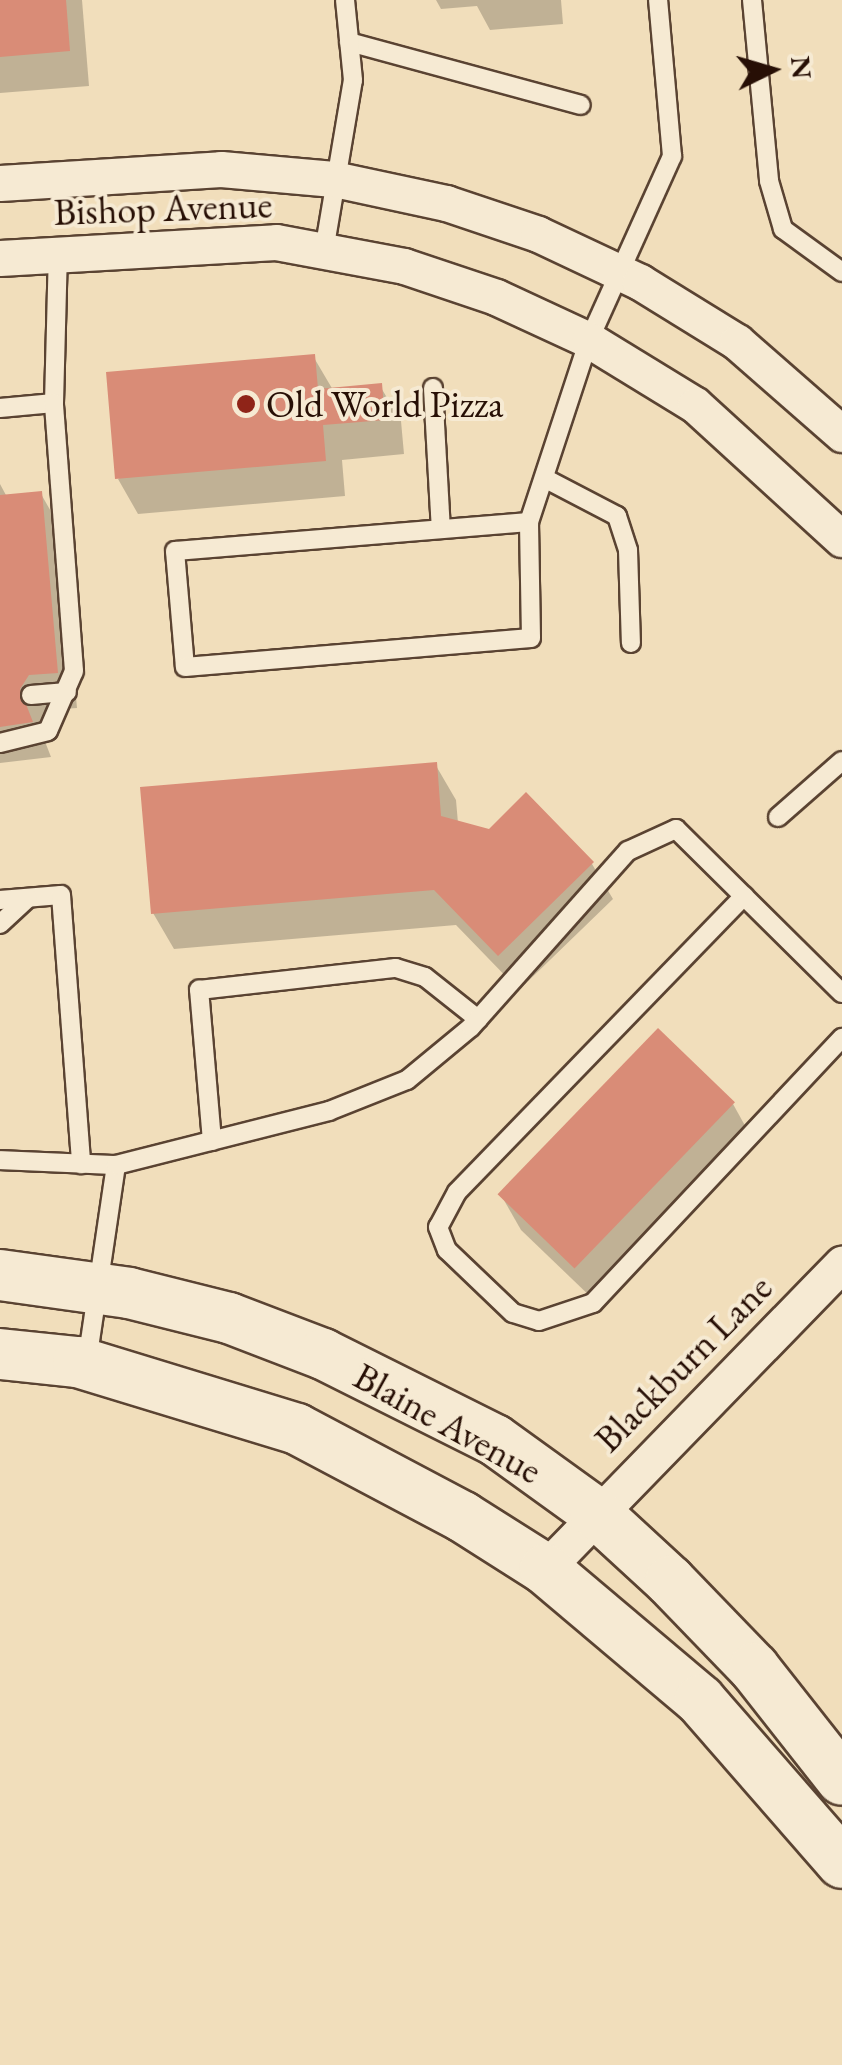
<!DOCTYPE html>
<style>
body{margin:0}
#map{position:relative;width:842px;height:2065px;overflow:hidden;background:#f1debb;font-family:"EB Garamond",serif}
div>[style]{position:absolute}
.shadow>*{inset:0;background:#0003}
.building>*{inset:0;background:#d98c77;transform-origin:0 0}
.roads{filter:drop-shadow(2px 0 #5a4332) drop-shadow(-2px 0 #5a4332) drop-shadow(0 2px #5a4332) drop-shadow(0 -2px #5a4332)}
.lane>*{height:18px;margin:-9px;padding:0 9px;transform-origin:9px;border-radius:9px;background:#f6ead3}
.street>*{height:35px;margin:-17.5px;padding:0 17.5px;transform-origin:17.5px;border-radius:17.5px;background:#f6ead3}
.secondary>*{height:50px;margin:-25px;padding:0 25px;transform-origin:25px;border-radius:25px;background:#f6ead3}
.dots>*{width:28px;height:28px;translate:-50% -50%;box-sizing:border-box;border:5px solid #f6ead3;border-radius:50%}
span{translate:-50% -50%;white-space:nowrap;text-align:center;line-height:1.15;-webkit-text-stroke:8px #f6ead3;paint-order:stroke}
.street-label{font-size:38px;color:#270f05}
.poi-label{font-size:38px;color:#270f05}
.left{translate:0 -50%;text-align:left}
.north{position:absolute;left:722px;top:20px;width:100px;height:100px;-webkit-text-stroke:8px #f6ead3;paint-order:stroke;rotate:85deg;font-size:28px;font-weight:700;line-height:40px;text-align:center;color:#270f05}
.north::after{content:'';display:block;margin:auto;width:35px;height:45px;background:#270f05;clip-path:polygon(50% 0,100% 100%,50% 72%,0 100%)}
</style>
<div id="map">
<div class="shadow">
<i style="clip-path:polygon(0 0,82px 0,89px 86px,0 93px)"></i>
<i style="clip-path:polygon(436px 0,561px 0,563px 24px,490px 30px,477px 6px,441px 9px)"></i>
<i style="clip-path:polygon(313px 356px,333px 390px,380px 386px,401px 421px,404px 454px,342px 460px,345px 496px,138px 514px,118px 479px)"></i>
<i style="clip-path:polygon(0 484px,7px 497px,41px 494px,61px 529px,77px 708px,49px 710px,39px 726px,51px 757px,0 763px)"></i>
<i style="clip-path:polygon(435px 764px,456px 800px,458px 823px,490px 832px,526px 796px,592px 864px,613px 899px,519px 990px,456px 925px,174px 949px,153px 913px)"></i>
<i style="clip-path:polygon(733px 1104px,753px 1140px,596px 1302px,521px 1230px,501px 1195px)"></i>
</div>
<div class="building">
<i style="clip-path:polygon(0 0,66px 0,70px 51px,0 57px)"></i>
<i style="clip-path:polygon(315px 354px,318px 389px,382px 383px,385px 420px,323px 425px,326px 461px,115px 479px,106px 372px)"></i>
<i style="clip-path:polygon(42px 491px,58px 673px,29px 675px,20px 689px,33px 722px,0 727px,0 495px)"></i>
<i style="clip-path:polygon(437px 762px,441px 816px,489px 829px,526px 792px,594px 862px,498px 956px,434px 890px,151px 914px,140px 787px)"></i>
<i style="left:658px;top:1028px;width:107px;height:231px;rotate:44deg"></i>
</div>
<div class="roads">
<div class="lane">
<i style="left:752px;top:0;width:182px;rotate:84.6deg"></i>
<i style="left:769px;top:181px;width:50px;rotate:73.7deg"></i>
<i style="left:783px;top:229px;width:73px;rotate:36.1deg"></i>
<i style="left:349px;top:42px;width:240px;rotate:15.2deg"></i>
<i style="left:324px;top:251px;width:173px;rotate:-80.4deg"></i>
<i style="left:353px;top:80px;width:80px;rotate:-95.7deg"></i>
<i style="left:433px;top:388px;width:141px;rotate:86.8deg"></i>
<i style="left:0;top:408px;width:54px;rotate:-5.3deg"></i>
<i style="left:54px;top:403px;width:149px;rotate:-88.5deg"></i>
<i style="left:546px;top:479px;width:80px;rotate:27.5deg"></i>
<i style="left:617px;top:516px;width:36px;rotate:72deg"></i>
<i style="left:628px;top:550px;width:93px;rotate:88.2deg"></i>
<i style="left:529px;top:522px;width:355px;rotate:175.3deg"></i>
<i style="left:175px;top:551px;width:116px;rotate:85.1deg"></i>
<i style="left:185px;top:667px;width:347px;rotate:-4.8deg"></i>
<i style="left:531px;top:638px;width:116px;rotate:-91deg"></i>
<i style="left:529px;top:522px;width:192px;rotate:-71.8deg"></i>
<i style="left:589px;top:340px;width:202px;rotate:-65.7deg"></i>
<i style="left:672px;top:156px;width:157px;rotate:-95.1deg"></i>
<i style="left:31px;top:695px;width:36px;rotate:-5deg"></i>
<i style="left:0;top:743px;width:49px;rotate:-14deg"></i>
<i style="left:48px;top:731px;width:65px;rotate:-66.6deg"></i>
<i style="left:74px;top:671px;width:269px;rotate:-94.3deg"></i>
<i style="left:778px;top:817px;width:85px;rotate:-41.2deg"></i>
<i style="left:744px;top:896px;width:412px;rotate:134.1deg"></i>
<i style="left:457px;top:1192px;width:40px;rotate:118deg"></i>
<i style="left:438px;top:1227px;width:25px;rotate:69deg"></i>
<i style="left:447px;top:1250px;width:91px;rotate:43.7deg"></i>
<i style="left:513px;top:1313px;width:27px;rotate:17deg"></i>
<i style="left:539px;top:1321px;width:57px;rotate:-18.4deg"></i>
<i style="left:593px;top:1303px;width:364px;rotate:-46.8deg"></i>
<i style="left:0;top:900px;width:61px;rotate:-4.7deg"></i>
<i style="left:61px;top:895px;width:270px;rotate:85.7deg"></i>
<i style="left:0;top:924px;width:38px;rotate:-43deg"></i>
<i style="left:212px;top:1141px;width:152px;rotate:-94.9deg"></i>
<i style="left:199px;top:990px;width:198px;rotate:-6.4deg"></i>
<i style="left:396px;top:968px;width:30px;rotate:17deg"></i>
<i style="left:425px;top:977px;width:68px;rotate:38.4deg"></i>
<i style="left:0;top:1160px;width:116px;rotate:2.5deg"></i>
<i style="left:116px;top:1165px;width:199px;rotate:98.4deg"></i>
<i style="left:116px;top:1165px;width:220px;rotate:-14.2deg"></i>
<i style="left:329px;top:1111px;width:84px;rotate:-21.7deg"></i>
<i style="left:407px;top:1080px;width:83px;rotate:-39.6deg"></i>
<i style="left:471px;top:1027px;width:236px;rotate:-48.3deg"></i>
<i style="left:628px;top:851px;width:53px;rotate:-24.6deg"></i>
<i style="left:676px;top:829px;width:233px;rotate:44.7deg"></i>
</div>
<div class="street">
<i style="left:0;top:183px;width:221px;rotate:-3.6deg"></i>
<i style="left:221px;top:169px;width:113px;rotate:5.1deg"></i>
<i style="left:334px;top:179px;width:115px;rotate:12.1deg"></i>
<i style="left:446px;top:203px;width:97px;rotate:18.6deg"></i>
<i style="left:538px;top:234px;width:113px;rotate:25.2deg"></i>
<i style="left:640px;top:282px;width:114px;rotate:31.7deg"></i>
<i style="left:737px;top:342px;width:140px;rotate:41.2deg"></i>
<i style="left:0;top:258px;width:276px;rotate:-3.3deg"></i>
<i style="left:276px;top:242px;width:130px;rotate:10.6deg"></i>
<i style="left:404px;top:266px;width:97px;rotate:18.6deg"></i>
<i style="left:496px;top:297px;width:102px;rotate:24.8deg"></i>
<i style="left:589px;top:340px;width:124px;rotate:31.5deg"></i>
<i style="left:695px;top:405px;width:199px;rotate:42.4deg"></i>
<i style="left:545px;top:1569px;width:426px;rotate:-45.8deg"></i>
</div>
<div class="secondary">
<i style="left:0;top:1275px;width:130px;rotate:7.9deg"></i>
<i style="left:129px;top:1293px;width:103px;rotate:14deg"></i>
<i style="left:229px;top:1318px;width:101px;rotate:21deg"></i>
<i style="left:323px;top:1354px;width:192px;rotate:26.6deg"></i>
<i style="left:495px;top:1440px;width:123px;rotate:35.8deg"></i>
<i style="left:595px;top:1512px;width:102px;rotate:42.6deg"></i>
<i style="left:670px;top:1581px;width:121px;rotate:46deg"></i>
<i style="left:754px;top:1668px;width:142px;rotate:51.8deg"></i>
<i style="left:0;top:1354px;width:78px;rotate:5.9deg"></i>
<i style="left:78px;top:1362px;width:229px;rotate:17deg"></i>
<i style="left:297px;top:1429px;width:188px;rotate:27.9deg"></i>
<i style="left:463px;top:1517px;width:97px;rotate:32.4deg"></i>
<i style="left:545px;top:1569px;width:203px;rotate:40.2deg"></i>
<i style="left:700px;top:1700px;width:216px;rotate:48.9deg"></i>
</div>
</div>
<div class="dots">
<i style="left:246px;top:404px;background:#8f2418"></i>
</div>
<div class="street-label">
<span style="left:163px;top:208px;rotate:-2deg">Bishop Avenue</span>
<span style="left:683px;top:1363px;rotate:-45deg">Blackburn Lane</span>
<span style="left:448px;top:1423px;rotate:29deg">Blaine Avenue</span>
</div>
<div class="poi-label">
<span class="left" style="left:266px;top:404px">Old World Pizza</span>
</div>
<div class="north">N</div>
</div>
